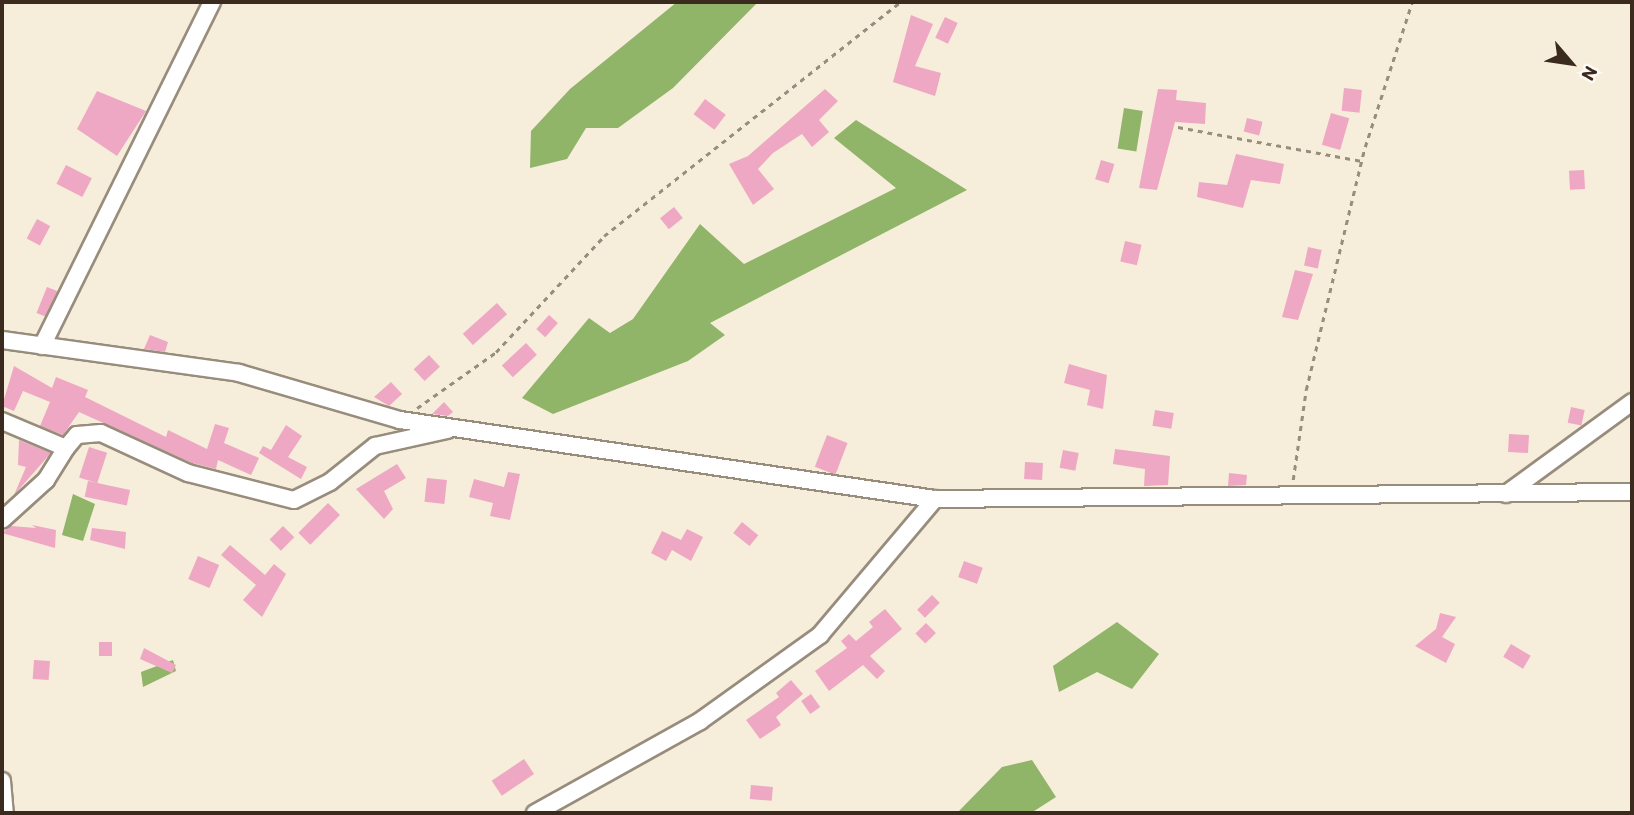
<!DOCTYPE html>
<style>
body{margin:0}
#map{position:relative;width:1634px;height:815px;overflow:hidden;background:#f6eedb;font-family:Itim,sans-serif}
div>[style]{position:absolute}
.forest>*{inset:0;background:#90b468;transform-origin:0 0}
.building>*{inset:0;background:#eea8c3;transform-origin:0 0}
.path>*{height:2.5px;margin-top:-1.25px;transform-origin:0;background:repeating-linear-gradient(90deg,#988c7c 0 5px,transparent 0 10px)}
.roads{filter:drop-shadow(2px 0 #988c7c) drop-shadow(-2px 0 #988c7c) drop-shadow(0 2px #988c7c) drop-shadow(0 -2px #988c7c)}
.minor>*{height:16px;margin:-8px;padding:0 8px;transform-origin:8px;border-radius:8px;background:#fff}
span{translate:-50% -50%;white-space:nowrap;text-align:center;line-height:1.15;-webkit-text-stroke:6px #fdfcf7;paint-order:stroke}
.frame{position:absolute;inset:0;border:4px solid #3b2a1e;pointer-events:none}
.north{position:absolute;left:1536px;top:28px;width:70px;height:70px;-webkit-text-stroke:5px #fdfcf7;paint-order:stroke;rotate:119deg;font-size:19px;font-weight:700;line-height:28px;text-align:center;color:#3b2a1e}
.north::after{content:'';display:block;margin:auto;width:24px;height:32px;background:#3b2a1e;clip-path:polygon(50% 0,100% 100%,50% 72%,0 100%)}
</style>
<div id="map">
<div class="forest">
<i style="clip-path:polygon(677px 2px,758px 2px,673px 88px,618px 128px,586px 128px,567px 159px,530px 168px,531px 131px,570px 89px)"></i>
<i style="left:1124px;top:108px;width:19px;height:41px;rotate:9deg"></i>
<i style="clip-path:polygon(856px 120px,967px 190px,710px 323px,725px 335px,688px 361px,553px 414px,522px 398px,589px 318px,610px 333px,633px 319px,700px 224px,744px 264px,896px 188px,834px 138px)"></i>
<i style="clip-path:polygon(73px 494px,95px 504px,83px 541px,62px 535px)"></i>
<i style="clip-path:polygon(1117px 622px,1159px 654px,1132px 689px,1097px 672px,1059px 692px,1053px 666px)"></i>
<i style="clip-path:polygon(173px 660px,176px 671px,143px 687px,141px 672px)"></i>
<i style="clip-path:polygon(1032px 760px,1056px 797px,1031px 813px,957px 813px,1002px 767px)"></i>
</div>
<div class="building">
<i style="clip-path:polygon(911px 15px,933px 24px,915px 66px,941px 73px,935px 96px,893px 82px)"></i>
<i style="left:945px;top:17px;width:14px;height:23px;rotate:25deg"></i>
<i style="left:1344px;top:88px;width:18px;height:23px;rotate:6deg"></i>
<i style="clip-path:polygon(825px 89px,838px 101px,819px 120px,829px 132px,812px 147px,802px 134px,773px 153px,758px 169px,774px 189px,753px 205px,729px 164px,748px 156px)"></i>
<i style="clip-path:polygon(1158px 89px,1177px 90px,1176px 100px,1206px 103px,1205px 124px,1175px 122px,1157px 190px,1139px 188px)"></i>
<i style="clip-path:polygon(97px 91px,146px 111px,117px 156px,77px 129px)"></i>
<i style="left:705px;top:99px;width:26px;height:19px;rotate:37deg"></i>
<i style="left:1331px;top:113px;width:19px;height:33px;rotate:16deg"></i>
<i style="left:1247px;top:118px;width:16px;height:14px;rotate:14deg"></i>
<i style="clip-path:polygon(1236px 154px,1284px 164px,1280px 184px,1251px 180px,1243px 208px,1197px 197px,1199px 182px,1227px 185px)"></i>
<i style="left:1101px;top:160px;width:14px;height:20px;rotate:17deg"></i>
<i style="left:66px;top:165px;width:29px;height:21px;rotate:27deg"></i>
<i style="left:1584px;top:170px;width:19px;height:15px;rotate:87deg"></i>
<i style="left:674px;top:207px;width:14px;height:18px;rotate:51deg"></i>
<i style="left:37px;top:219px;width:15px;height:22px;rotate:28deg"></i>
<i style="left:1125px;top:241px;width:17px;height:21px;rotate:13deg"></i>
<i style="left:1308px;top:247px;width:14px;height:19px;rotate:12deg"></i>
<i style="clip-path:polygon(1295px 270px,1313px 274px,1298px 320px,1282px 317px)"></i>
<i style="left:47px;top:287px;width:11px;height:28px;rotate:22deg"></i>
<i style="left:497px;top:303px;width:15px;height:46px;rotate:48deg"></i>
<i style="left:549px;top:315px;width:12px;height:19px;rotate:42deg"></i>
<i style="clip-path:polygon(150px 335px,168px 342px,165px 352px,144px 349px)"></i>
<i style="left:526px;top:343px;width:16px;height:33px;rotate:47deg"></i>
<i style="left:429px;top:355px;width:16px;height:21px;rotate:47deg"></i>
<i style="clip-path:polygon(1069px 364px,1107px 375px,1103px 409px,1087px 405px,1090px 390px,1064px 383px)"></i>
<i style="clip-path:polygon(14px 366px,52px 388px,56px 377px,88px 390px,85px 397px,166px 437px,168px 430px,207px 449px,215px 424px,229px 428px,224px 443px,259px 458px,251px 475px,218px 460px,216px 469px,192px 463px,79px 412px,63px 435px,40px 426px,50px 402px,23px 391px,14px 411px,2px 406px)"></i>
<i style="clip-path:polygon(391px 382px,402px 394px,389px 406px,374px 397px)"></i>
<i style="clip-path:polygon(444px 402px,453px 412px,448px 416px,432px 414px)"></i>
<i style="left:1571px;top:407px;width:14px;height:16px;rotate:12deg"></i>
<i style="left:1155px;top:410px;width:19px;height:16px;rotate:9deg"></i>
<i style="clip-path:polygon(286px 425px,302px 436px,288px 457px,307px 467px,301px 479px,259px 453px,263px 446px,271px 450px)"></i>
<i style="left:1509px;top:434px;width:20px;height:18px;rotate:3deg"></i>
<i style="left:827px;top:435px;width:22px;height:34px;rotate:21deg"></i>
<i style="clip-path:polygon(19px 440px,51px 453px,14px 495px,26px 467px,18px 465px)"></i>
<i style="left:89px;top:447px;width:19px;height:32px;rotate:18deg"></i>
<i style="clip-path:polygon(1115px 449px,1170px 456px,1168px 485px,1144px 486px,1145px 469px,1113px 464px)"></i>
<i style="left:1063px;top:450px;width:16px;height:18px;rotate:11deg"></i>
<i style="left:1025px;top:462px;width:18px;height:17px;rotate:3deg"></i>
<i style="clip-path:polygon(397px 464px,406px 478px,384px 491px,393px 509px,384px 519px,356px 489px)"></i>
<i style="clip-path:polygon(508px 472px,520px 474px,510px 520px,490px 516px,493px 503px,469px 497px,474px 479px,504px 487px)"></i>
<i style="clip-path:polygon(1229px 473px,1247px 475px,1246px 485px,1228px 486px)"></i>
<i style="left:427px;top:478px;width:20px;height:24px;rotate:6deg"></i>
<i style="left:88px;top:481px;width:43px;height:16px;rotate:12deg"></i>
<i style="left:328px;top:503px;width:17px;height:42px;rotate:45deg"></i>
<i style="left:742px;top:522px;width:21px;height:14px;rotate:39deg"></i>
<i style="clip-path:polygon(32px 525px,56px 530px,55px 548px,2px 533px,11px 526px,36px 528px)"></i>
<i style="left:283px;top:526px;width:16px;height:19px;rotate:45deg"></i>
<i style="clip-path:polygon(92px 528px,126px 532px,125px 549px,90px 540px)"></i>
<i style="clip-path:polygon(687px 529px,703px 537px,691px 561px,672px 550px,666px 561px,651px 553px,662px 531px,681px 540px)"></i>
<i style="clip-path:polygon(230px 545px,265px 575px,274px 564px,286px 574px,262px 617px,243px 600px,256px 585px,221px 555px)"></i>
<i style="left:198px;top:556px;width:23px;height:25px;rotate:23deg"></i>
<i style="left:964px;top:561px;width:20px;height:17px;rotate:20deg"></i>
<i style="left:932px;top:595px;width:11px;height:21px;rotate:45deg"></i>
<i style="clip-path:polygon(885px 609px,902px 629px,870px 656px,885px 671px,877px 679px,863px 665px,829px 691px,815px 671px,847px 648px,841px 641px,849px 634px,856px 641px,873px 627px,869px 622px)"></i>
<i style="clip-path:polygon(1440px 613px,1456px 617px,1442px 637px,1455px 644px,1446px 663px,1415px 646px,1436px 629px)"></i>
<i style="left:926px;top:623px;width:14px;height:15px;rotate:45deg"></i>
<i style="left:99px;top:642px;width:13px;height:14px"></i>
<i style="left:1511px;top:644px;width:23px;height:15px;rotate:31deg"></i>
<i style="clip-path:polygon(144px 648px,176px 665px,172px 673px,140px 659px)"></i>
<i style="left:34px;top:660px;width:16px;height:19px;rotate:4deg"></i>
<i style="clip-path:polygon(791px 680px,803px 694px,776px 717px,781px 725px,760px 739px,746px 720px,779px 697px,776px 693px)"></i>
<i style="left:811px;top:694px;width:16px;height:12px;rotate:55deg"></i>
<i style="left:524px;top:759px;width:18px;height:39px;rotate:56deg"></i>
<i style="left:751px;top:785px;width:22px;height:14px;rotate:5deg"></i>
</div>
<div class="path">
<i style="left:1178px;top:127px;width:187px;rotate:10.5deg"></i>
<i style="left:417px;top:408px;width:97px;rotate:-35.3deg"></i>
<i style="left:496px;top:352px;width:158px;rotate:-47deg"></i>
<i style="left:604px;top:236px;width:377px;rotate:-38.3deg"></i>
<i style="left:1293px;top:480px;width:91px;rotate:-81.8deg"></i>
<i style="left:1306px;top:390px;width:250px;rotate:-76.4deg"></i>
<i style="left:1365px;top:147px;width:152px;rotate:-72deg"></i>
</div>
<div class="roads">
<div class="minor">
<i style="left:2px;top:340px;width:239px;rotate:7.9deg"></i>
<i style="left:239px;top:373px;width:168px;rotate:16.3deg"></i>
<i style="left:400px;top:420px;width:541px;rotate:8.4deg"></i>
<i style="left:935px;top:499px;width:697px;rotate:-0.58deg"></i>
<i style="left:42px;top:346px;width:384px;rotate:-63.7deg"></i>
<i style="left:2px;top:421px;width:69px;rotate:22.9deg"></i>
<i style="left:66px;top:448px;width:38px;rotate:122deg"></i>
<i style="left:46px;top:480px;width:59px;rotate:137.7deg"></i>
<i style="left:66px;top:448px;width:17px;rotate:-50deg"></i>
<i style="left:77px;top:435px;width:24px;rotate:-5deg"></i>
<i style="left:101px;top:433px;width:96px;rotate:24.7deg"></i>
<i style="left:188px;top:473px;width:109px;rotate:14.3deg"></i>
<i style="left:294px;top:500px;width:40px;rotate:-26.6deg"></i>
<i style="left:330px;top:482px;width:58px;rotate:-38.7deg"></i>
<i style="left:375px;top:446px;width:74px;rotate:-12.5deg"></i>
<i style="left:1506px;top:494px;width:156px;rotate:-36.1deg"></i>
<i style="left:2px;top:781px;width:32px;rotate:85deg"></i>
<i style="left:535px;top:813px;width:189px;rotate:-29.1deg"></i>
<i style="left:700px;top:721px;width:148px;rotate:-35.6deg"></i>
<i style="left:820px;top:635px;width:178px;rotate:-49.8deg"></i>
</div>
</div>
<div class="frame"></div>
<div class="north">N</div>
</div>
